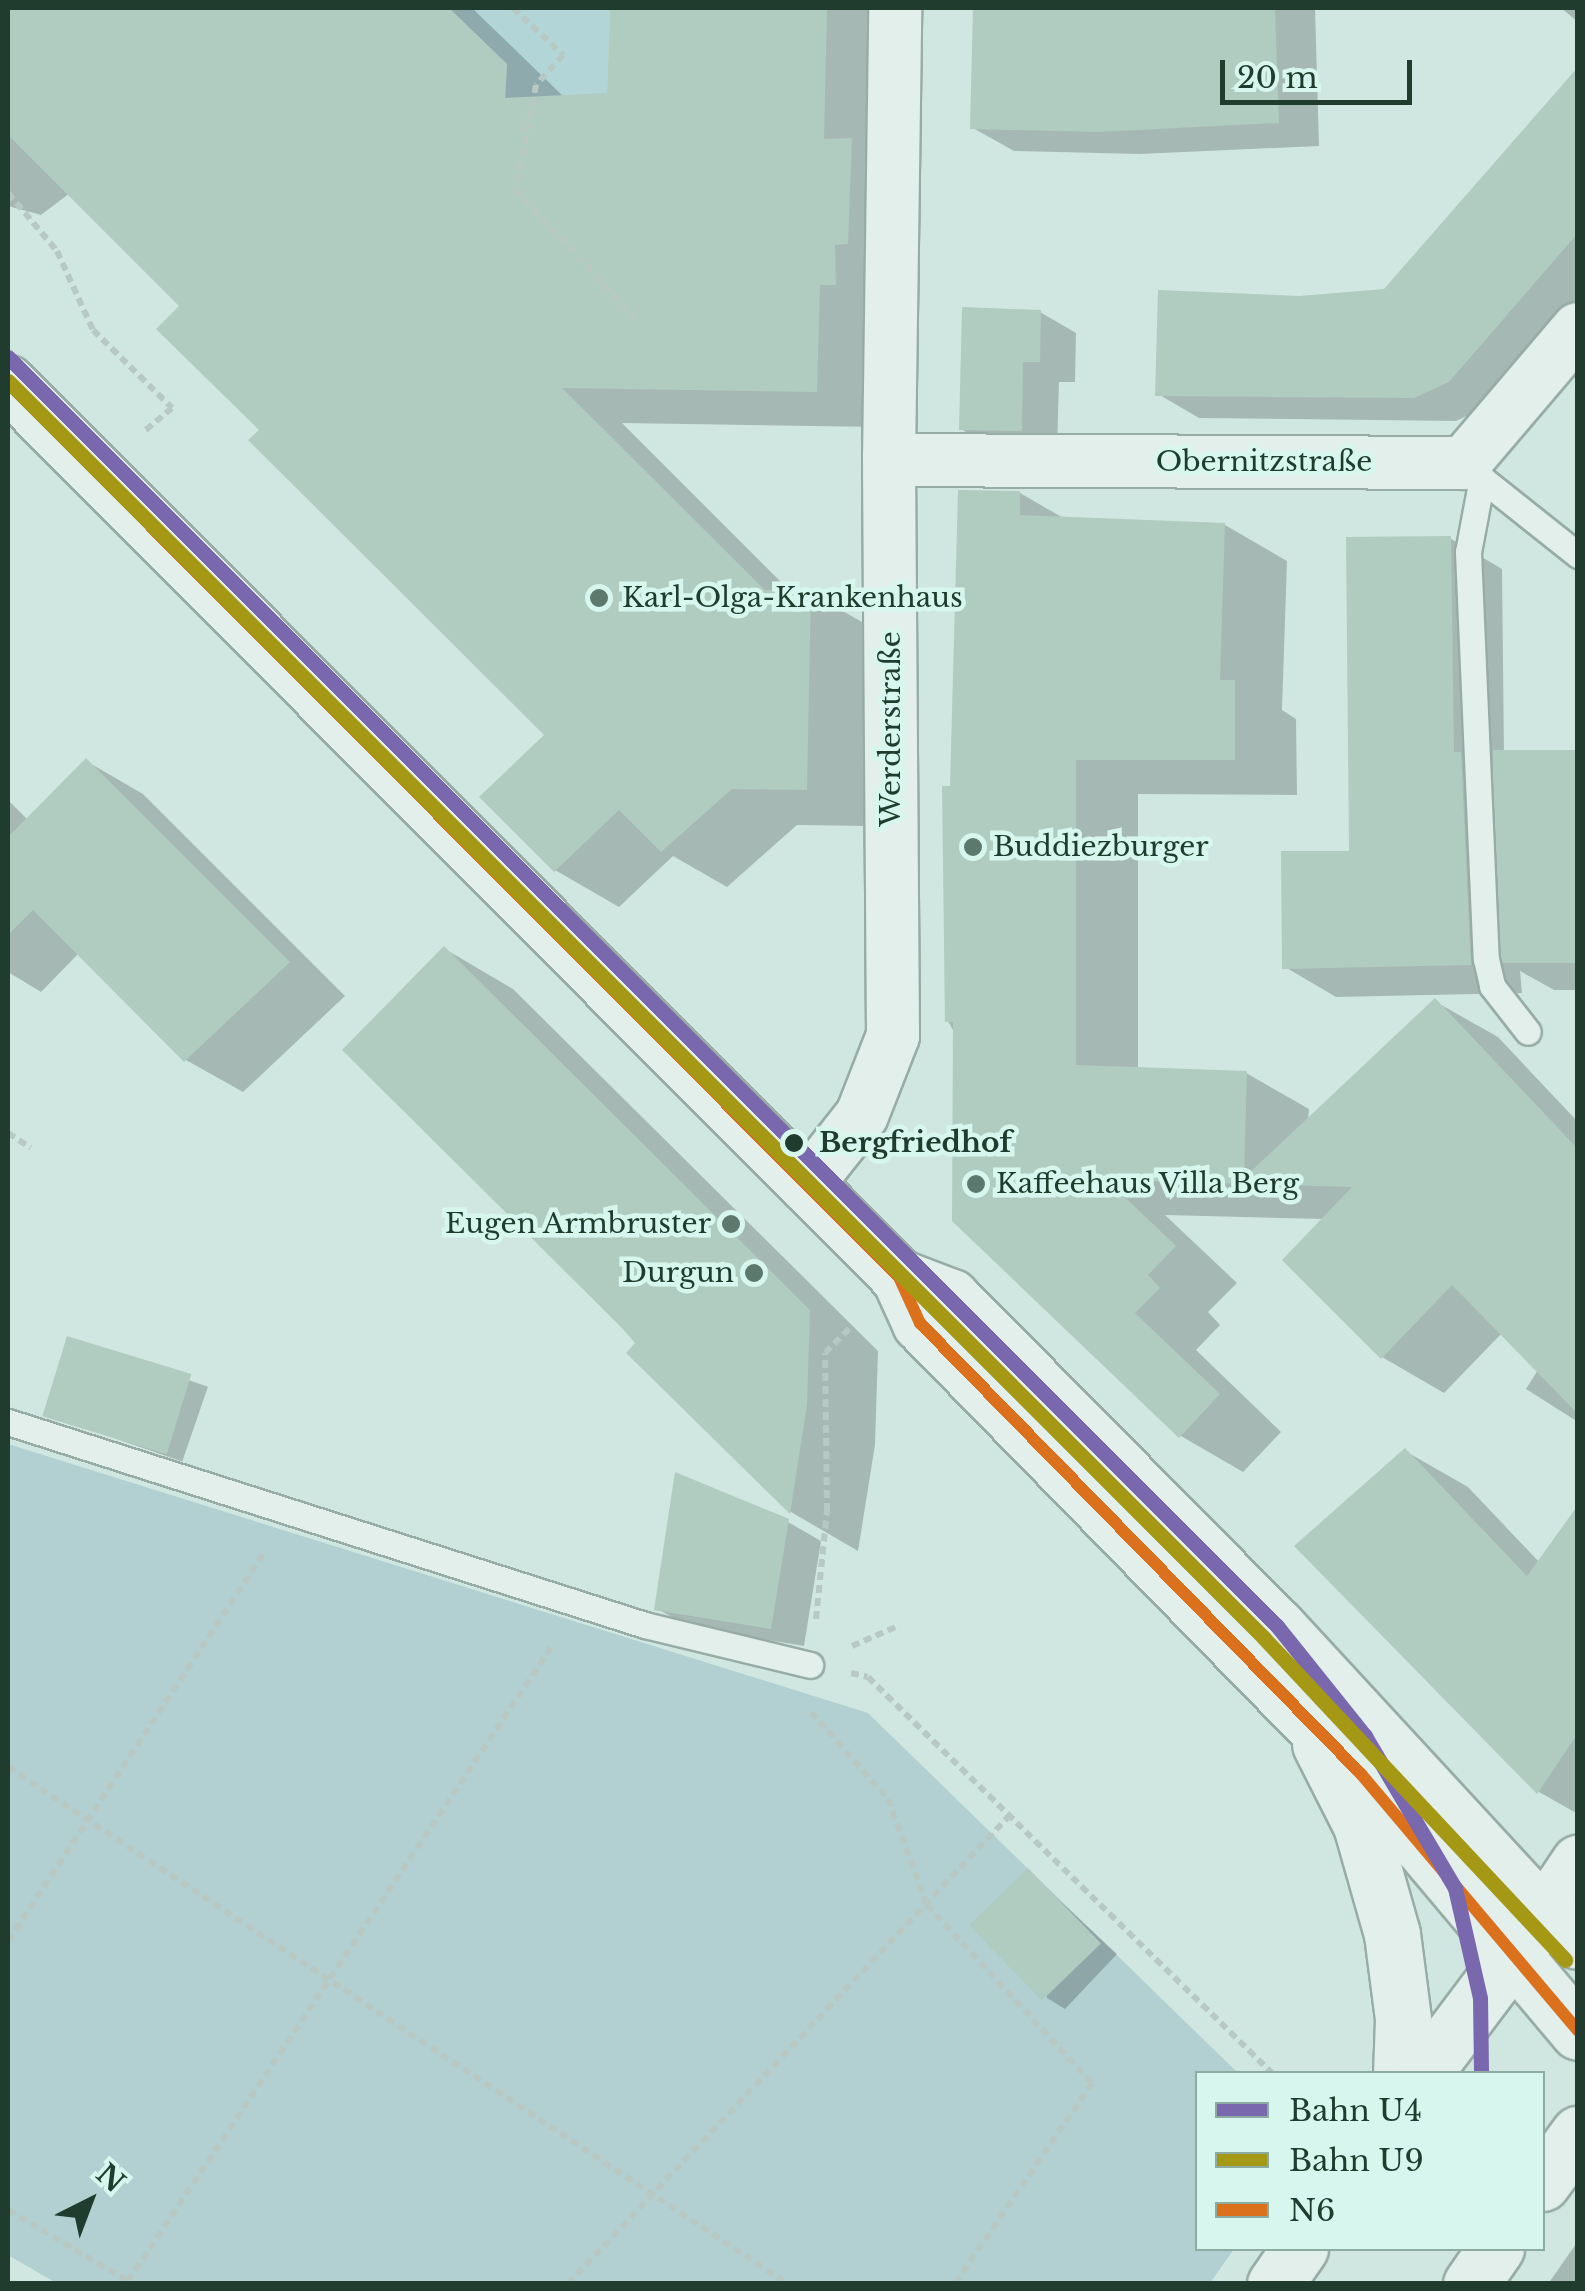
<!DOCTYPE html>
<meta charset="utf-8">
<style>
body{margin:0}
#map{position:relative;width:1585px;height:2291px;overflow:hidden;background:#d0e7e1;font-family:"Libre Baskerville",serif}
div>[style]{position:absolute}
.green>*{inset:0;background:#b2d5d7}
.cemetery>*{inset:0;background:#b2d0d1}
.shadow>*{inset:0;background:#0003;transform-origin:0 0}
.building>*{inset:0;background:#b0cbbf;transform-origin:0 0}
.path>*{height:6px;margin-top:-3px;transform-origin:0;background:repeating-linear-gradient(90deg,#b8c8c2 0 8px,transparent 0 13px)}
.roads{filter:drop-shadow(2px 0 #98aca6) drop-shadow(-2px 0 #98aca6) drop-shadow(0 2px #98aca6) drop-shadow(0 -2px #98aca6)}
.service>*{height:25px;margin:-12.5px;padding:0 12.5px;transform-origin:12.5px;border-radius:12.5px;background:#e2efeb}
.minor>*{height:52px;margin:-26px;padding:0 26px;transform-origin:26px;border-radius:26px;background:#e2efeb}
.tertiary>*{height:55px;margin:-27.5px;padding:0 27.5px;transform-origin:27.5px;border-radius:27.5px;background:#e2efeb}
.secondary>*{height:55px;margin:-27.5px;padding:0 27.5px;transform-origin:27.5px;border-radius:27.5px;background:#e2efeb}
.bus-1>*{height:12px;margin:-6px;padding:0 6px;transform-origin:6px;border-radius:6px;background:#db711d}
.rail-1>*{height:15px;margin:-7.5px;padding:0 7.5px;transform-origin:7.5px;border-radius:7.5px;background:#7a68ae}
.rail-2>*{height:15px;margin:-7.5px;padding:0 7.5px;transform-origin:7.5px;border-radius:7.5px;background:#a59814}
.dots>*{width:28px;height:28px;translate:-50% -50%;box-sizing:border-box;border:5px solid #d7f7ee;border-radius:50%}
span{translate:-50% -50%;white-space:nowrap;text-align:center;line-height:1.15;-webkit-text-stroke:9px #d7f7ee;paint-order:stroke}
.street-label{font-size:28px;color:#1f3c2e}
.poi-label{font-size:28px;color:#1f3c2e}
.left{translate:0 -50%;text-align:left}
.right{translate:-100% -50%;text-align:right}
.stop-label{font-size:28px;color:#1f3c2e;font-weight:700}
.frame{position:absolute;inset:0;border:10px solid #1f3c2e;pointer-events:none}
.legend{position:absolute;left:1195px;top:2071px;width:350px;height:180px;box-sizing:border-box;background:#d7f7ee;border:2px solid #8daca1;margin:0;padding:12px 18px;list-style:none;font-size:30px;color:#1f3c2e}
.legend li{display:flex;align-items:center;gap:20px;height:50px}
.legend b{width:50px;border:2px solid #8daca1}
.north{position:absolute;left:40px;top:2151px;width:100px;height:100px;-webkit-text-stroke:8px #d7f7ee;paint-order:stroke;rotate:42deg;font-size:28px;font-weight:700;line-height:40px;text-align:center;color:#1f3c2e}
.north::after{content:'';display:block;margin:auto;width:35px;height:45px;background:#1f3c2e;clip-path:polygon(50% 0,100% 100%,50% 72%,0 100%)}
.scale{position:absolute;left:1220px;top:60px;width:192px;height:45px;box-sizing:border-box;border:5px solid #1f3c2e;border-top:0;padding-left:12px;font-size:30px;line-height:35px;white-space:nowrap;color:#1f3c2e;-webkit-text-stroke:8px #d7f7ee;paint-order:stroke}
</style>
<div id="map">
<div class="green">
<i style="clip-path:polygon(449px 8px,610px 8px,607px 93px,500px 211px,507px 64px)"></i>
</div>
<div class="cemetery">
<i style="clip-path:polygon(8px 1444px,868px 1713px,1238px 2073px,1198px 2074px,1198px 2248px,1234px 2249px,1210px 2283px,58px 2284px,8px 2255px)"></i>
</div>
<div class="shadow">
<i style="clip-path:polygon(8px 8px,472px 8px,565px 98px,610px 96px,612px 8px,891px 8px,880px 427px,622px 423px,791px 592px,810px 592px,874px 629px,870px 826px,797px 825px,727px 887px,673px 856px,619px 907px,555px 870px,548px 735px,263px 431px,183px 306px,70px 193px,41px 215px,8px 206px)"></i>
<i style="clip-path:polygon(973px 8px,1315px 8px,1319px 146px,1140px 154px,1014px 151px,973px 128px)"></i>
<i style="clip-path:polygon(1561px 8px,1578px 8px,1578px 22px)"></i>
<i style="clip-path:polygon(1578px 70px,1578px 303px,1490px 405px,1456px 421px,1199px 418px,1158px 394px,1299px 298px,1385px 291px)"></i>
<i style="clip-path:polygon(1040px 312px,1076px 333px,1075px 382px,1059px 382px,1057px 450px,997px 450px,961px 429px)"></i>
<i style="clip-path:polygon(1020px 493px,1065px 519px,1225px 525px,1287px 561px,1282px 710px,1296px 719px,1297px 795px,1138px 794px,1138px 1070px,1246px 1073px,1309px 1109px,1308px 1121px,1436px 1002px,1498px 1037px,1578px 1122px,1578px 1422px,1526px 1389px,1538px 1370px,1502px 1333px,1444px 1393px,1382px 1357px,1324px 1219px,1165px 1215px,1237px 1283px,1208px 1312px,1220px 1325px,1196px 1350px,1281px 1432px,1243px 1472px,1181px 1436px,948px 1021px,952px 788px)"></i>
<i style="clip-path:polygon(1451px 539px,1502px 569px,1504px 754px,1578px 753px,1578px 990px,1554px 990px,1520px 971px,1522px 993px,1336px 997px,1285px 967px,1352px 853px)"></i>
<i style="clip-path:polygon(86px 761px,143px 794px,345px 996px,243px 1092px,186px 1060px,79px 953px,41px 992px,8px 972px,8px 800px,28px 820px)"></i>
<i style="clip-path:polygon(445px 949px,513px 989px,878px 1351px,875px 1445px,858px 1551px,791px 1512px,630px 1353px,638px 1343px)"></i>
<i style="left:69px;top:1339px;width:147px;height:79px;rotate:19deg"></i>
<i style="clip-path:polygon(1405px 1451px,1468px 1487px,1540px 1563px,1578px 1509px,1578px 1814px,1539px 1792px,1297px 1546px)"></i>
<i style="clip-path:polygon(788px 1522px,821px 1541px,804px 1646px,689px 1627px,656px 1608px)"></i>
<i style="clip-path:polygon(1028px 1871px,1117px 1954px,1065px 2009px,1047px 1998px)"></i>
<i style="clip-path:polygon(1578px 2241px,1578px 2284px,1548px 2284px)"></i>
</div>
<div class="building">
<i style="clip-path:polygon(8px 8px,449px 8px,507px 64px,505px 98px,607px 93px,610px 8px,827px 8px,824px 139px,852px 138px,848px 244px,835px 245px,836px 285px,820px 285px,817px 392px,562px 388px,765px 590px,811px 590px,807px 790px,732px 789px,661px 852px,619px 810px,554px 872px,479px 797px,544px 735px,248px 440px,259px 430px,156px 329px,179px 306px,8px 135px)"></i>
<i style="clip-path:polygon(973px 8px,1275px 8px,1279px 123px,1098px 132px,970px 129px)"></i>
<i style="clip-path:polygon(1578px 67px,1578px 233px,1449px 382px,1414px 398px,1155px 396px,1158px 290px,1299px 296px,1384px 289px)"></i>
<i style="clip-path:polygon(962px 307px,1041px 310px,1040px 362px,1023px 362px,1022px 431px,959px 430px)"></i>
<i style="clip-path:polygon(958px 490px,1020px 491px,1020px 515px,1225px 523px,1220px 680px,1235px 680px,1235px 760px,1076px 760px,1076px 1065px,1247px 1071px,1244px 1178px,1435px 998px,1578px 1149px,1578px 1414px,1452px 1285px,1381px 1359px,1282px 1260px,1352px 1187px,1107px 1180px,1176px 1246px,1148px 1275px,1160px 1288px,1135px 1313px,1220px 1394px,1179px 1438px,952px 1221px,953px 1022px,945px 1022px,942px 786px,950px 786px)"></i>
<i style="clip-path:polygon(1451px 536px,1454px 752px,1461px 752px,1471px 965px,1282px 969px,1281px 851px,1349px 851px,1346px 537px)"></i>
<i style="left:1578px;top:750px;width:213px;height:85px;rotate:90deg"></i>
<i style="clip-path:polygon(86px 758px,290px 962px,184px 1062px,33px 910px,8px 935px,8px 837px)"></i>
<i style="clip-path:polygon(444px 946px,810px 1310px,807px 1405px,790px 1514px,626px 1353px,635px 1343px,621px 1327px,342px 1050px)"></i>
<i style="left:67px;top:1336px;width:130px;height:84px;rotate:17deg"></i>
<i style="clip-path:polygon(1405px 1448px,1527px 1576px,1578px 1505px,1578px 1733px,1537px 1794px,1294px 1546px)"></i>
<i style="clip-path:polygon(675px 1472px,789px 1519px,771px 1629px,654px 1610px)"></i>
<i style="left:1028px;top:1868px;width:105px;height:82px;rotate:46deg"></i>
</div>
<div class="path">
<i style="left:513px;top:8px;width:69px;rotate:43.2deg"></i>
<i style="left:563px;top:55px;width:40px;rotate:132deg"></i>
<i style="left:536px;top:85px;width:107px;rotate:101.3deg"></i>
<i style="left:515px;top:190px;width:180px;rotate:46.8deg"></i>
<i style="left:8px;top:193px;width:76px;rotate:49.8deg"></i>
<i style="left:57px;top:251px;width:87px;rotate:65.5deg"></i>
<i style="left:93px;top:330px;width:111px;rotate:44.6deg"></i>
<i style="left:172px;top:408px;width:39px;rotate:140deg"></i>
<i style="left:8px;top:1133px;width:27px;rotate:33deg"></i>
<i style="left:816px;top:1619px;width:109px;rotate:-84.2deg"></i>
<i style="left:827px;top:1511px;width:158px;rotate:-90.7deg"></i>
<i style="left:825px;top:1353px;width:34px;rotate:-45deg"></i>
<i style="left:852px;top:1646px;width:52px;rotate:-23.6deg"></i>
<i style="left:851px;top:1673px;width:17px;rotate:13deg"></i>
<i style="left:868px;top:1677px;width:567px;rotate:44.43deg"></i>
<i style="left:811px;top:1712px;width:116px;rotate:48.5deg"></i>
<i style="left:888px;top:1799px;width:113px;rotate:69.8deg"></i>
<i style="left:927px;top:1905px;width:243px;rotate:47.2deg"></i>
<i style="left:1092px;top:2083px;width:243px;rotate:124.3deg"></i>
<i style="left:8px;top:1767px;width:936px;rotate:33.54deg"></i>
<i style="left:8px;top:1941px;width:468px;rotate:-56.6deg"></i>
<i style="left:8px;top:2210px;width:145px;rotate:30.6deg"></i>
<i style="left:128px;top:2281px;width:767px;rotate:-56.27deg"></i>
<i style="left:568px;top:2284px;width:642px;rotate:-46.71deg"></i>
</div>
<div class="roads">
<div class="service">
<i style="left:1471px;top:470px;width:137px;rotate:38.5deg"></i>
<i style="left:1482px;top:478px;width:75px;rotate:100.7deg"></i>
<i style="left:1468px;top:552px;width:407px;rotate:87.5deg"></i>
<i style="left:1486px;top:959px;width:28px;rotate:77deg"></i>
<i style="left:1492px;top:986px;width:58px;rotate:52deg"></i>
<i style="left:8px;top:1422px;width:669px;rotate:17.68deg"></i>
<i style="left:645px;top:1625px;width:170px;rotate:13.6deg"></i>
</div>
<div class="minor">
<i style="left:889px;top:460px;width:575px;rotate:0.3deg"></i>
<i style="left:1464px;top:463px;width:176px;rotate:-49.6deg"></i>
<i style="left:806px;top:1186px;width:90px;rotate:-51.7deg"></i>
<i style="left:862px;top:1115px;width:85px;rotate:-68.6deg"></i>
<i style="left:893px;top:1036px;width:576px;rotate:-90.4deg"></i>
<i style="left:889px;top:460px;width:452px;rotate:-89.2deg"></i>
<i style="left:1543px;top:1914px;width:63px;rotate:-56.1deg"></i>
</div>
<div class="tertiary">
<i style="left:1320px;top:1744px;width:91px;rotate:63.2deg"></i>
<i style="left:1361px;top:1825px;width:113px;rotate:74.1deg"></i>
<i style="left:1392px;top:1934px;width:86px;rotate:82.6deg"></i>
<i style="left:1403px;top:2019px;width:55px;rotate:92.1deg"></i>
<i style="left:1423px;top:2074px;width:198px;rotate:-53deg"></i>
<i style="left:1542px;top:2183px;width:61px;rotate:-53.7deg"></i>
<i style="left:1275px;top:2284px;width:44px;rotate:-55.2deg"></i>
<i style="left:1471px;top:2284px;width:44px;rotate:-55.2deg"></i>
</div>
<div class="secondary">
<i style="left:8px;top:383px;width:1262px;rotate:45.1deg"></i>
<i style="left:899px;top:1277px;width:51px;rotate:65.5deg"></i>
<i style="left:920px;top:1323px;width:631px;rotate:45.64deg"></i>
<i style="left:1361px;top:1774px;width:337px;rotate:49.9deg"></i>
<i style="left:899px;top:1277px;width:56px;rotate:21deg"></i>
<i style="left:951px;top:1297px;width:463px;rotate:45.3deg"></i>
<i style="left:1277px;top:1626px;width:392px;rotate:47.3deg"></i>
<i style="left:1543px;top:1914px;width:44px;rotate:37.6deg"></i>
</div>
</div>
<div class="bus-1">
<i style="left:8px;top:383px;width:1262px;rotate:45.1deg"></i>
<i style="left:899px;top:1277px;width:51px;rotate:65.5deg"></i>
<i style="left:920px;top:1323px;width:631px;rotate:45.64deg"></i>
<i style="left:1361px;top:1774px;width:336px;rotate:49.8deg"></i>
</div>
<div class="rail-1">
<i style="left:8px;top:357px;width:1795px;rotate:45deg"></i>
<i style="left:1277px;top:1626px;width:141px;rotate:51.3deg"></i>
<i style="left:1365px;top:1736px;width:177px;rotate:59.4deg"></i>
<i style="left:1455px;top:1888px;width:113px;rotate:77.2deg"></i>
<i style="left:1480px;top:1998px;width:76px;rotate:89.2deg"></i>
</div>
<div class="rail-2">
<i style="left:8px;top:381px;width:1777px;rotate:45.02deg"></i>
<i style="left:1264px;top:1638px;width:441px;rotate:46.9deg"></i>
</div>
<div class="dots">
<i style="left:599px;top:598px;background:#5d786d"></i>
<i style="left:973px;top:847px;background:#5d786d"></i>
<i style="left:794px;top:1143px;background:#1f3c2e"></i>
<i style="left:976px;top:1184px;background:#5d786d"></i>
<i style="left:731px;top:1224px;background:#5d786d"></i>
<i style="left:754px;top:1273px;background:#5d786d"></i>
</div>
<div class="street-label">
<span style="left:1264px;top:462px">Obernitzstraße</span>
<span style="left:891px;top:729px;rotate:-90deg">Werderstraße</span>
</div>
<div class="poi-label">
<span class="left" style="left:622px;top:598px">Karl-Olga-Krankenhaus</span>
<span class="left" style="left:993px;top:847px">Buddiezburger</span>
<span class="left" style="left:996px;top:1184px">Kaffeehaus Villa Berg</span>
<span class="right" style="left:711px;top:1224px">Eugen Armbruster</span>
<span class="right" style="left:734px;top:1273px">Durgun</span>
</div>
<div class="stop-label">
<span class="left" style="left:819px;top:1143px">Bergfriedhof</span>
</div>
<div class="frame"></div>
<ul class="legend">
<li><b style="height:12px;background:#7a68ae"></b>Bahn U4</li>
<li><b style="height:12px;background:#a59814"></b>Bahn U9</li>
<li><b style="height:12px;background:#db711d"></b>N6</li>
</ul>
<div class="north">N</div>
<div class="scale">20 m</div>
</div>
